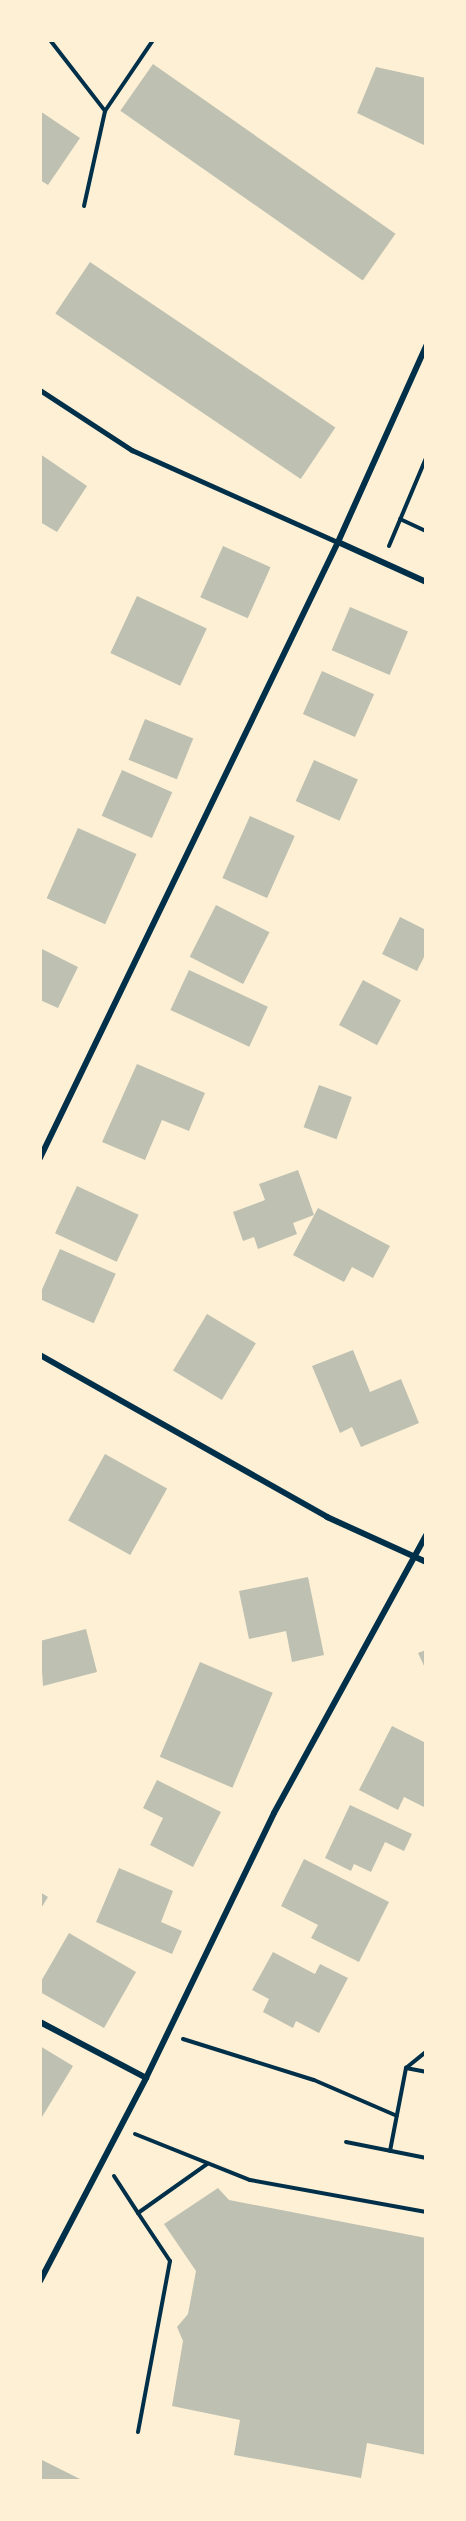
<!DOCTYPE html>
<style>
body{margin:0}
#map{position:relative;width:466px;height:2521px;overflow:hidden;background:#fdf0d5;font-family:"PT Serif",serif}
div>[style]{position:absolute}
.building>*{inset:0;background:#bec0b2;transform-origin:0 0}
.path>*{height:4px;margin:-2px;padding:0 2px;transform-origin:2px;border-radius:2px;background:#003049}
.service>*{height:4.5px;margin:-2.25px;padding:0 2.25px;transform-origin:2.25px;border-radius:2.25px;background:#003049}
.minor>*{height:6px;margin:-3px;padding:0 3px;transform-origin:3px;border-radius:3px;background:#003049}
span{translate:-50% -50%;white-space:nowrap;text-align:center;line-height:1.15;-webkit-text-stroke:6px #fdf0d5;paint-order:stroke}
.frame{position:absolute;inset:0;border:42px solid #fdf0d5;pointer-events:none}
</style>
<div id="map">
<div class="building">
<i style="left:153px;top:64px;width:296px;height:57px;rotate:35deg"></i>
<i style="clip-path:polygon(376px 67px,426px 78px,426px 146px,357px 113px)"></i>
<i style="clip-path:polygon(40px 111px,80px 138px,48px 185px,40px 180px)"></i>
<i style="left:90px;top:262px;width:296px;height:62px;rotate:34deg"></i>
<i style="clip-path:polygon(40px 454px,87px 486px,57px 532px,40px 522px)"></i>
<i style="left:223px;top:546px;width:52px;height:56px;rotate:24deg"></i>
<i style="left:137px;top:596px;width:77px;height:63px;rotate:25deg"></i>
<i style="left:350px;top:607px;width:63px;height:47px;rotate:23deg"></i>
<i style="left:322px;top:671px;width:57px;height:47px;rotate:24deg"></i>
<i style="left:145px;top:719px;width:52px;height:44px;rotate:22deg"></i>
<i style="left:314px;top:760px;width:48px;height:45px;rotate:24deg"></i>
<i style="left:122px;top:770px;width:55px;height:50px;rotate:24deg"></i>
<i style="left:250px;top:816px;width:49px;height:68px;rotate:24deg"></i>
<i style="left:78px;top:828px;width:64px;height:77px;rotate:24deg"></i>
<i style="left:216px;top:905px;width:60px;height:58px;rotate:27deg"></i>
<i style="clip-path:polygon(400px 917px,426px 930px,426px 953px,417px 971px,382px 954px)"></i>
<i style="clip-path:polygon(40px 948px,78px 967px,58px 1008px,40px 1000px)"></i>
<i style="left:189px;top:970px;width:87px;height:44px;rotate:25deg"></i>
<i style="left:363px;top:980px;width:43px;height:51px;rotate:28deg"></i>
<i style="clip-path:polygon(137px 1064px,205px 1093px,189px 1131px,162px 1120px,145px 1160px,102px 1142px)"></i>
<i style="left:319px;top:1085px;width:35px;height:45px;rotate:20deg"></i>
<i style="clip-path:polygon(298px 1170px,314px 1215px,293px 1223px,297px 1234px,258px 1249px,254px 1237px,243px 1241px,233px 1212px,265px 1200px,259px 1184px)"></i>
<i style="left:77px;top:1186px;width:68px;height:52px;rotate:25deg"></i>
<i style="clip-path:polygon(318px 1208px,390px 1246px,373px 1278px,352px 1267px,344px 1282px,293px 1255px)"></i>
<i style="left:60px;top:1249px;width:61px;height:54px;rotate:24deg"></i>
<i style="left:207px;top:1314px;width:57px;height:66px;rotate:31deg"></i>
<i style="clip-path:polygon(353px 1350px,370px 1392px,401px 1379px,419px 1423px,361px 1447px,352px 1427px,340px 1433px,312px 1366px)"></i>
<i style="left:105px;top:1454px;width:71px;height:76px;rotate:29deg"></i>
<i style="clip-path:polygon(308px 1577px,324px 1655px,292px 1662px,286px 1631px,249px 1639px,239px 1591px)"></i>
<i style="clip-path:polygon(86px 1629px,97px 1672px,43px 1686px,40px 1641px)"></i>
<i style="clip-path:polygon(426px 1650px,426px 1670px,418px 1653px)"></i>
<i style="left:200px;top:1662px;width:79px;height:103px;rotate:23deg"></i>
<i style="clip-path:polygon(392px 1726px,426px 1743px,426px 1808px,404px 1797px,398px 1810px,359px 1790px)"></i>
<i style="clip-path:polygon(157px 1780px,221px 1812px,193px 1867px,150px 1845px,163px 1818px,143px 1808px)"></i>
<i style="clip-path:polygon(350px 1805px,412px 1834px,404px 1851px,385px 1842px,371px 1872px,354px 1864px,351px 1871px,325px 1858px)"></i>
<i style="clip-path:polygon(304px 1859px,389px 1902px,359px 1962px,311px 1938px,318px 1925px,281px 1906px)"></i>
<i style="clip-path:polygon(119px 1868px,173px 1891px,161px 1922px,182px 1931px,172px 1954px,96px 1922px)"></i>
<i style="clip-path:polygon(40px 1892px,48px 1897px,40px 1910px)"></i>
<i style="clip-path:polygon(69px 1933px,136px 1972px,104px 2028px,40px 1992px,40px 1983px)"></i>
<i style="clip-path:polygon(273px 1952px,315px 1974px,320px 1964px,348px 1978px,319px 2033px,296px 2021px,293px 2028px,263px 2012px,269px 1999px,252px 1990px)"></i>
<i style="clip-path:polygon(40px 2046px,73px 2066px,42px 2117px,40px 2116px)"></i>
<i style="clip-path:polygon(218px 2188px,229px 2200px,426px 2238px,426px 2455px,367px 2443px,361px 2478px,234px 2455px,240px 2420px,172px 2406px,183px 2341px,177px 2327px,188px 2314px,196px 2271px,164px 2224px)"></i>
<i style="clip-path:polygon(40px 2459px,80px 2479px,79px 2480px,40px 2480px)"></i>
</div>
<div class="path">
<i style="left:50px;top:40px;width:90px;rotate:52.2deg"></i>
<i style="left:84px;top:206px;width:97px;rotate:-77.5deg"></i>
<i style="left:105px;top:111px;width:86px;rotate:-55.9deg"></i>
<i style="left:400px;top:519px;width:29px;rotate:25deg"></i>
<i style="left:389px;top:546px;width:95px;rotate:-67.2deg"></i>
<i style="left:183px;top:2039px;width:137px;rotate:17.4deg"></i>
<i style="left:314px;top:2080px;width:90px;rotate:23.4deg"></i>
<i style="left:406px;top:2068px;width:20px;rotate:11deg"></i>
<i style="left:135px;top:2134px;width:124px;rotate:21.8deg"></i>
<i style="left:250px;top:2180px;width:179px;rotate:10.3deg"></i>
<i style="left:346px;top:2142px;width:82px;rotate:11.3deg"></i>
<i style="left:390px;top:2151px;width:85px;rotate:-79.1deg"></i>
<i style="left:406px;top:2068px;width:26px;rotate:-39deg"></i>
<i style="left:114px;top:2176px;width:44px;rotate:57deg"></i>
<i style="left:138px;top:2432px;width:174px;rotate:-79.4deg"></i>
<i style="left:170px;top:2261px;width:58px;rotate:-123.7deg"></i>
<i style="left:138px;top:2213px;width:85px;rotate:-35.4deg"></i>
</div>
<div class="service">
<i style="left:40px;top:390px;width:110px;rotate:33.1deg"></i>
<i style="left:132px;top:450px;width:226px;rotate:24.1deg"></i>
</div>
<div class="minor">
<i style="left:338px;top:542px;width:97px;rotate:24.4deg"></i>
<i style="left:40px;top:1158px;width:684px;rotate:-64.18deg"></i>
<i style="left:338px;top:542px;width:215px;rotate:-65.8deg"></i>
<i style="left:40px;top:1355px;width:330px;rotate:29.4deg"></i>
<i style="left:327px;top:1517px;width:109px;rotate:24.4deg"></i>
<i style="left:40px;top:2022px;width:120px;rotate:27.8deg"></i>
<i style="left:40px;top:2281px;width:229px;rotate:-62.4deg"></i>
<i style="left:146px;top:2078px;width:294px;rotate:-64.2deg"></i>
<i style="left:274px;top:1813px;width:317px;rotate:-61.3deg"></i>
</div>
<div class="frame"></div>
</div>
